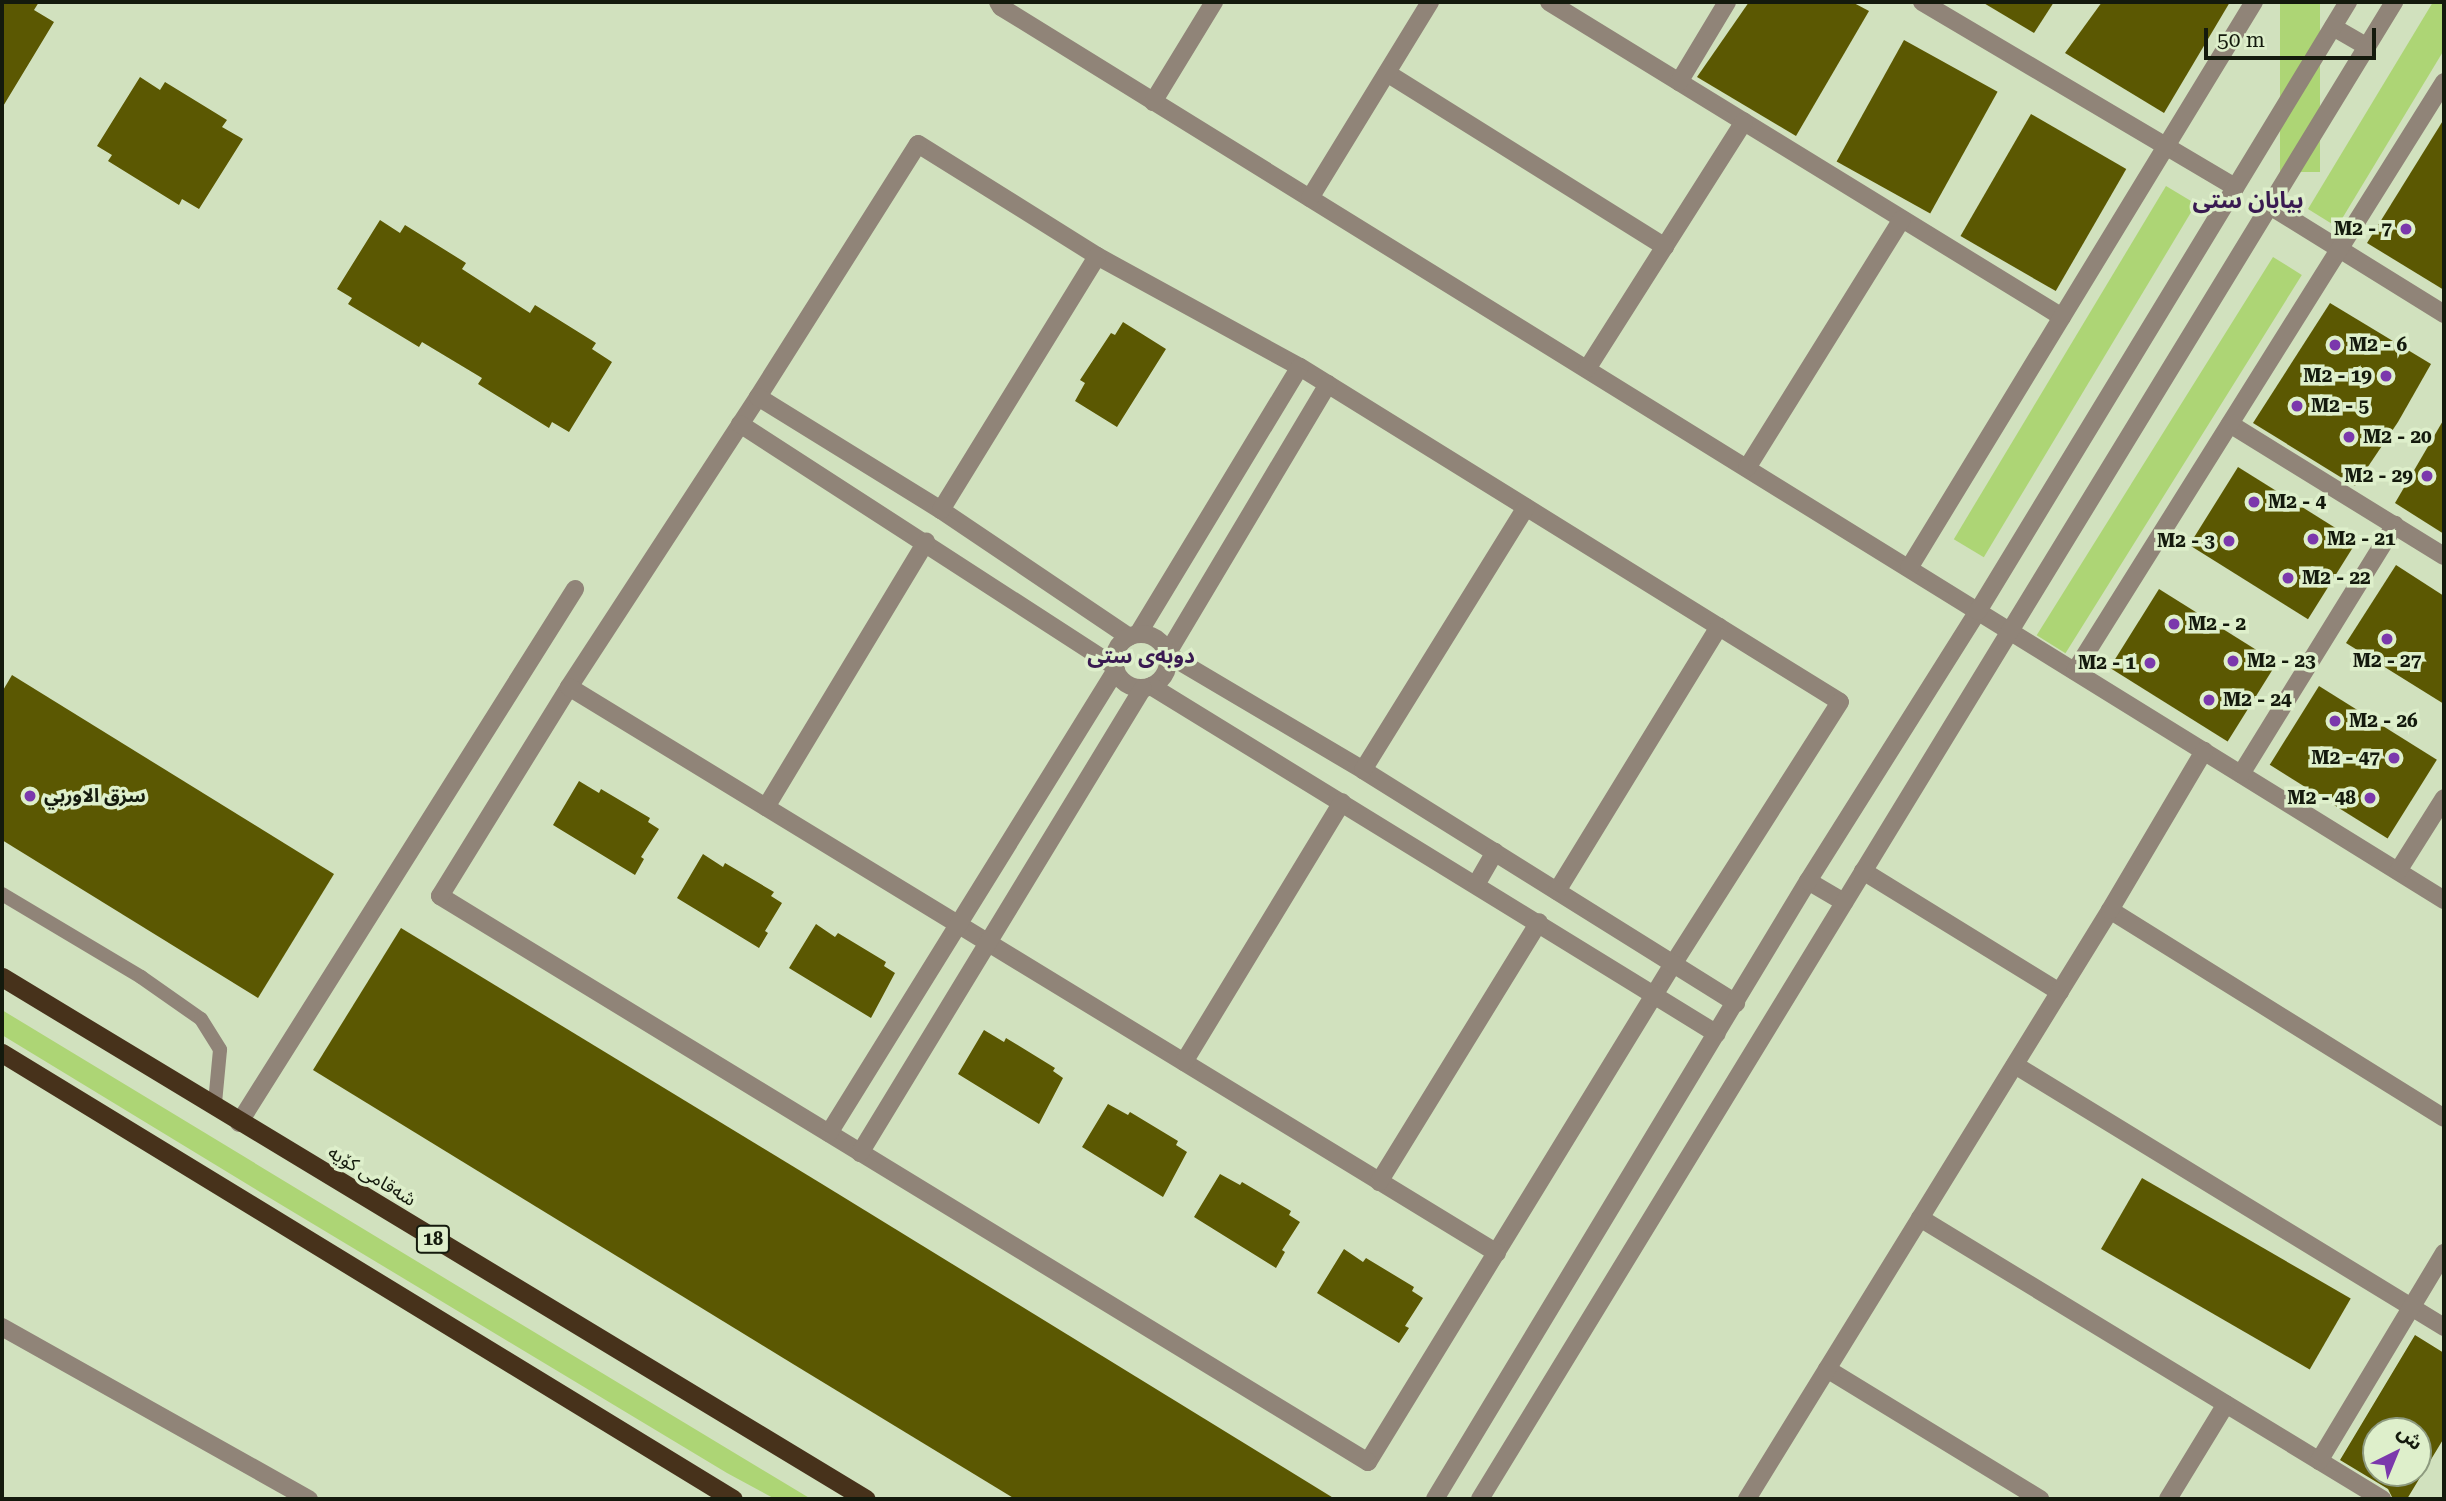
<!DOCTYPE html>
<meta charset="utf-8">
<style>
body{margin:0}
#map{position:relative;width:2446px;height:1501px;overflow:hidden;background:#d1e1be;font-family:"Roboto Serif","Noto Sans Arabic",serif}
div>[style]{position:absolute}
.green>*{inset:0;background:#add575;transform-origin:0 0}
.building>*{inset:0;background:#5b5802;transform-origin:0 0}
.service>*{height:14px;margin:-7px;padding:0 7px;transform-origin:7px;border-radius:7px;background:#908478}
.minor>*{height:18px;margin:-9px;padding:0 9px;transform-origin:9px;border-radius:9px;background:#908478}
.minor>.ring{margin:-9px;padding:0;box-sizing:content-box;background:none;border:18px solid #908478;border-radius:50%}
.tertiary>*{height:18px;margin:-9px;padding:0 9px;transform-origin:9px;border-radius:9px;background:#908478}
.trunk>*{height:19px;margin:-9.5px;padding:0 9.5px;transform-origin:9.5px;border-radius:9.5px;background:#47321b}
.dots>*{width:19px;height:19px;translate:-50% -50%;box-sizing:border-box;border:4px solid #deefcb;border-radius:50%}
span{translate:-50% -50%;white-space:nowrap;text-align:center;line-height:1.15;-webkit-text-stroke:7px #deefcb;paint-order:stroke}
.shield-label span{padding:2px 5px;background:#deefcb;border:2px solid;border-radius:5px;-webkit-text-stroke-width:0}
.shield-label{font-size:18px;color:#141a0d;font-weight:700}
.poi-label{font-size:19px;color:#141a0d;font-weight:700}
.right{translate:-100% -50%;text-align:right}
.left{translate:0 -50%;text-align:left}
.street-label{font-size:19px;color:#141a0d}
.neighbourhood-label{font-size:21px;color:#391a51;font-weight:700}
.quarter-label{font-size:23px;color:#391a51;font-weight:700}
.frame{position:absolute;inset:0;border:4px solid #141a0d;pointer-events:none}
.north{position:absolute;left:2362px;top:1417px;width:70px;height:70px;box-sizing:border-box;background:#deefcb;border:2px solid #8d9a7f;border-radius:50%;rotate:43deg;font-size:19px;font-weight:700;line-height:28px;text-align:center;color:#141a0d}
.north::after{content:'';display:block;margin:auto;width:24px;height:32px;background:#7b38ac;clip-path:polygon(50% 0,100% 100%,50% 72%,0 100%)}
.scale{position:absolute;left:2204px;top:28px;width:172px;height:32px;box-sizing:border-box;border:4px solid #141a0d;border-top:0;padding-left:9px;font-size:21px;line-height:24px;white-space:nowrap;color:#141a0d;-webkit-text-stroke:5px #deefcb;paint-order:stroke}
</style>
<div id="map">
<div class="green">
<i style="left:2280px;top:2px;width:40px;height:170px"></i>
<i style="clip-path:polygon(2433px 2px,2444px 2px,2444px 50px,2337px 227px,2308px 209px)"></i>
<i style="left:2166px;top:186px;width:35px;height:412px;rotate:31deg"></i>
<i style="left:2273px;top:257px;width:34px;height:446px;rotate:32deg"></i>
<i style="clip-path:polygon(2px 1010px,456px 1285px,811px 1499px,775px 1499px,727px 1473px,260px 1192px,2px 1035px)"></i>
</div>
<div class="building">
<i style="clip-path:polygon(2px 2px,39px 2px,34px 10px,54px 22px,2px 108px)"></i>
<i style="clip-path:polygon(1749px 2px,1852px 2px,1869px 11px,1796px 136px,1697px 77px)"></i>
<i style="clip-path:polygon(1982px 2px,2054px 2px,2034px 33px)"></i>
<i style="clip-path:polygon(2102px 2px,2230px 2px,2164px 113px,2065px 53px)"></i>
<i style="left:1904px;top:40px;width:107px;height:139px;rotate:29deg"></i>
<i style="clip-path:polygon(140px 77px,160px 90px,165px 82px,227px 120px,222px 127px,243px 139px,199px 209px,182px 199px,179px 205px,108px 161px,112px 155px,97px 146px)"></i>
<i style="left:2031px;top:114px;width:110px;height:141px;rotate:30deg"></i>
<i style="clip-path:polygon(2444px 119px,2444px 290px,2367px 243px)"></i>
<i style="clip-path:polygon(380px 220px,400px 233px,405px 225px,466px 263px,462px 269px,530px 313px,535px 305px,596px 343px,592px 349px,612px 362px,569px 432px,552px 422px,549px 428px,478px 384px,482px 378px,422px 342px,419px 347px,348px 304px,352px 298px,337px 289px)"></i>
<i style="clip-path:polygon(2330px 303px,2431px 364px,2398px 422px,2355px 486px,2253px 423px)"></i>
<i style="clip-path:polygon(1123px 322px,1166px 349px,1117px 427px,1075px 401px,1085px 383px,1080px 380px,1111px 333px,1115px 335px)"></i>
<i style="clip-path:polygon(2444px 419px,2444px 534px,2395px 503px)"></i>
<i style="left:2238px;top:467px;width:140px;height:92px;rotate:32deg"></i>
<i style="clip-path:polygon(2396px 565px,2444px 596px,2444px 704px,2346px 643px)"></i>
<i style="left:2159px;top:589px;width:139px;height:93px;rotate:32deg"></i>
<i style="clip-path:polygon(12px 675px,334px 874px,258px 998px,2px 840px,2px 692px)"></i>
<i style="left:2319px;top:686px;width:139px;height:93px;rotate:32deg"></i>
<i style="clip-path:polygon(579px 781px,599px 793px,601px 789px,650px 818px,648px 822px,659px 829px,641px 857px,644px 859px,635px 875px,553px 825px)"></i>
<i style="clip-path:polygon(703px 854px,723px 867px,725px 863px,774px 892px,771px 896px,782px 903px,765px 931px,768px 933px,759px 948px,677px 898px)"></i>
<i style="clip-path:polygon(816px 924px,835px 937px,838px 933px,886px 962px,884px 966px,895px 973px,871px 1018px,789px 968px)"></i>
<i style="clip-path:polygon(401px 928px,822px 1184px,1335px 1499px,1015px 1499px,793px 1364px,313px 1070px)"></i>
<i style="clip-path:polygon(984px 1030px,1004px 1042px,1006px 1038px,1055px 1068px,1053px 1071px,1063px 1078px,1039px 1124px,958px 1074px)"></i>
<i style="clip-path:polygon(1108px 1104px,1128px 1115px,1130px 1112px,1178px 1141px,1176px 1145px,1187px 1152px,1163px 1197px,1082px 1147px)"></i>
<i style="clip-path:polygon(1220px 1174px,1240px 1185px,1242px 1182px,1291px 1211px,1289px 1215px,1300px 1222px,1282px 1250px,1285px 1252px,1276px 1268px,1194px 1217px)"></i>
<i style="left:2142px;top:1178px;width:241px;height:82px;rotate:30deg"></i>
<i style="clip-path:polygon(1344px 1249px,1363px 1262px,1366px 1258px,1414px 1287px,1412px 1291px,1423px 1298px,1405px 1326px,1409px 1328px,1399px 1343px,1317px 1293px)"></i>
<i style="clip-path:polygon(evenodd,2415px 1335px,2444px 1353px,2444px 1438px,2407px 1499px,2393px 1499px,2388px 1489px,2340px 1460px,2415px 1335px,2376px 1431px,2418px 1431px,2418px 1473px,2376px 1473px,2376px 1431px)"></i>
</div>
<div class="service">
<i style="left:2px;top:894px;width:162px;rotate:30.8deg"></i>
<i style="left:141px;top:977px;width:73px;rotate:35deg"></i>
<i style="left:201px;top:1019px;width:36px;rotate:58deg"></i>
<i style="left:220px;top:1050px;width:53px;rotate:95.4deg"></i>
</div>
<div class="minor">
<i style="left:998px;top:2px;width:6px;rotate:59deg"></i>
<i style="left:1001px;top:7px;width:1697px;rotate:31.75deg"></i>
<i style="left:1549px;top:2px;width:602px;rotate:31.55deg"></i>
<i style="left:1922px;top:2px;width:364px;rotate:30.6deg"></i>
<i style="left:1387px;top:73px;width:328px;rotate:32deg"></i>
<i style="left:1679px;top:82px;width:93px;rotate:-59deg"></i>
<i style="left:1153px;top:102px;width:117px;rotate:-58.6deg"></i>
<i style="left:918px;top:144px;width:211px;rotate:32deg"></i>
<i style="left:1097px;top:256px;width:231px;rotate:28.7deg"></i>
<i style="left:1300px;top:367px;width:635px;rotate:31.81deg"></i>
<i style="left:1840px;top:702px;width:311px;rotate:122.5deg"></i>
<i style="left:1673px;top:964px;width:584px;rotate:121.49deg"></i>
<i style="left:1368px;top:1462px;width:1087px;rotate:-148.62deg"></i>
<i style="left:440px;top:896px;width:246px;rotate:-58.3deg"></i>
<i style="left:569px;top:687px;width:346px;rotate:-56.9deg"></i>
<i style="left:758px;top:397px;width:299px;rotate:-57.7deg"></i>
<i style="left:1310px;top:198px;width:230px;rotate:-58.5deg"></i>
<i style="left:2270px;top:206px;width:205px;rotate:31.8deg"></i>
<i style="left:1587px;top:369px;width:293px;rotate:-57.6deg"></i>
<i style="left:1328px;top:384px;width:314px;rotate:120.8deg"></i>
<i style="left:1167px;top:654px;width:228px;rotate:30.6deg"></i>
<i style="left:1363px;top:770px;width:440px;rotate:32deg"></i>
<i style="left:758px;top:397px;width:215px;rotate:31.7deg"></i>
<i style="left:941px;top:510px;width:227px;rotate:34deg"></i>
<i style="left:740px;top:424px;width:445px;rotate:32.9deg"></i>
<i style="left:2230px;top:424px;width:251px;rotate:31.7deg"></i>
<i style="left:1747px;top:468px;width:293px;rotate:-58.1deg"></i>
<i style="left:941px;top:510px;width:298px;rotate:-58.4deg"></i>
<i style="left:1909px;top:568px;width:663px;rotate:-58.64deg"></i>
<i style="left:1138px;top:634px;width:312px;rotate:-58.8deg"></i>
<i class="ring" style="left:1114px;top:634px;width:36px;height:36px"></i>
<i style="left:2075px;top:671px;width:695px;rotate:-57.93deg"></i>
<i style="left:1151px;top:686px;width:664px;rotate:31.58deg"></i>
<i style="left:569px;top:687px;width:1087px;rotate:31.38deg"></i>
<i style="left:1363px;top:770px;width:309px;rotate:-58.2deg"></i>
<i style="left:2241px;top:774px;width:293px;rotate:-58.3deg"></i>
<i style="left:766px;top:807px;width:310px;rotate:-58.9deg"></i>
<i style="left:1863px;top:871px;width:231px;rotate:31.6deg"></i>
<i style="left:2398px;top:871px;width:86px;rotate:-57.8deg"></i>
<i style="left:1477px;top:883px;width:36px;rotate:-60deg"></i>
<i style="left:1557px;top:891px;width:310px;rotate:-58.5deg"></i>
<i style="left:2110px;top:910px;width:393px;rotate:31.9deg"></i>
<i style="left:1184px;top:1062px;width:304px;rotate:-58.7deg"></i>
<i style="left:2015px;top:1065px;width:503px;rotate:31.41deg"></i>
<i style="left:239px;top:1123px;width:631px;rotate:-57.82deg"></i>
<i style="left:829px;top:1133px;width:545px;rotate:-58.21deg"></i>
<i style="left:860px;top:1153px;width:544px;rotate:-58.68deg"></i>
<i style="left:1379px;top:1182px;width:305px;rotate:-58.4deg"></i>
<i style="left:1920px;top:1218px;width:541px;rotate:31.31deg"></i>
<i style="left:2px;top:1327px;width:352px;rotate:29.3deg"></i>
<i style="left:1827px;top:1369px;width:250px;rotate:31.4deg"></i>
<i style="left:2319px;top:1461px;width:243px;rotate:-59deg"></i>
<i style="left:1747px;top:1499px;width:692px;rotate:-58.35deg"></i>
<i style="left:2110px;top:910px;width:185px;rotate:-59.4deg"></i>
<i style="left:2168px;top:1499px;width:111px;rotate:-58.6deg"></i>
</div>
<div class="tertiary">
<i style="left:2333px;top:27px;width:39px;rotate:30deg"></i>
<i style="left:1808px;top:881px;width:42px;rotate:30.3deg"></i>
<i style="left:1435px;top:1499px;width:722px;rotate:-58.89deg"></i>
<i style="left:1808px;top:881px;width:319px;rotate:-57.8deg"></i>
<i style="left:1978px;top:611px;width:713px;rotate:-58.72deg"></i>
<i style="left:1480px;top:1499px;width:1754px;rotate:-58.59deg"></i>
</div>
<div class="trunk">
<i style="left:2px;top:977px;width:1009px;rotate:31.14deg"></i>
<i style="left:2px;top:1053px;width:856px;rotate:31.39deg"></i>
</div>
<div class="dots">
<i style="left:2406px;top:229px;background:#7b38ac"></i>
<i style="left:2335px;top:345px;background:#7b38ac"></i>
<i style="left:2386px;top:376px;background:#7b38ac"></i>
<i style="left:2297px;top:406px;background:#7b38ac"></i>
<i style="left:2349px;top:437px;background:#7b38ac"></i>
<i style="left:2427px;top:476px;background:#7b38ac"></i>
<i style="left:2254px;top:502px;background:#7b38ac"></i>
<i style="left:2313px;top:539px;background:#7b38ac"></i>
<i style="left:2229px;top:541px;background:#7b38ac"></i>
<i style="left:2288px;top:578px;background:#7b38ac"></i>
<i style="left:2174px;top:624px;background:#7b38ac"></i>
<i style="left:2387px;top:639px;background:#7b38ac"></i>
<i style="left:2233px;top:661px;background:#7b38ac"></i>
<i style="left:2150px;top:663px;background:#7b38ac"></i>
<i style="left:2209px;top:700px;background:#7b38ac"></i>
<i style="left:2335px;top:721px;background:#7b38ac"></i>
<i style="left:2394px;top:758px;background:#7b38ac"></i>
<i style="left:30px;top:796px;background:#7b38ac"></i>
<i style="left:2370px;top:798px;background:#7b38ac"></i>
</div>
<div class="shield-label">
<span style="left:433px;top:1239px">18</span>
</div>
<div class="poi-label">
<span class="right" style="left:2392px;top:229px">M2 - 7</span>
<span class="left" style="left:2349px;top:345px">M2 - 6</span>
<span class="right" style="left:2372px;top:376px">M2 - 19</span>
<span class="left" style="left:2311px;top:406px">M2 - 5</span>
<span class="left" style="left:2363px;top:437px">M2 - 20</span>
<span class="right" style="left:2413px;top:476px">M2 - 29</span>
<span class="left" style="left:2268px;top:502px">M2 - 4</span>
<span class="left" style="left:2327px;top:539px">M2 - 21</span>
<span class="right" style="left:2215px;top:541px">M2 - 3</span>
<span class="left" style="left:2302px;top:578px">M2 - 22</span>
<span class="left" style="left:2188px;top:624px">M2 - 2</span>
<span class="left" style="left:2247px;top:661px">M2 - 23</span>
<span style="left:2387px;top:661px">M2 - 27</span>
<span class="right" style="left:2136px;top:663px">M2 - 1</span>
<span class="left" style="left:2223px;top:700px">M2 - 24</span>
<span class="left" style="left:2349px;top:721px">M2 - 26</span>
<span class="right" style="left:2380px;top:758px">M2 - 47</span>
<span class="left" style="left:44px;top:796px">سزق الاوربي</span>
<span class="right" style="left:2356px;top:798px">M2 - 48</span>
</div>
<div class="street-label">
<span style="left:372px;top:1176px;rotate:31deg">شەقامی کۆیە</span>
</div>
<div class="neighbourhood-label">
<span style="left:1141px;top:656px">دوبه‌ی ستی</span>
</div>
<div class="quarter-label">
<span style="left:2248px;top:201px">بیابان ستی</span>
</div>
<div class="frame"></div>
<div class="north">ش</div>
<div class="scale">50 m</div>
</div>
